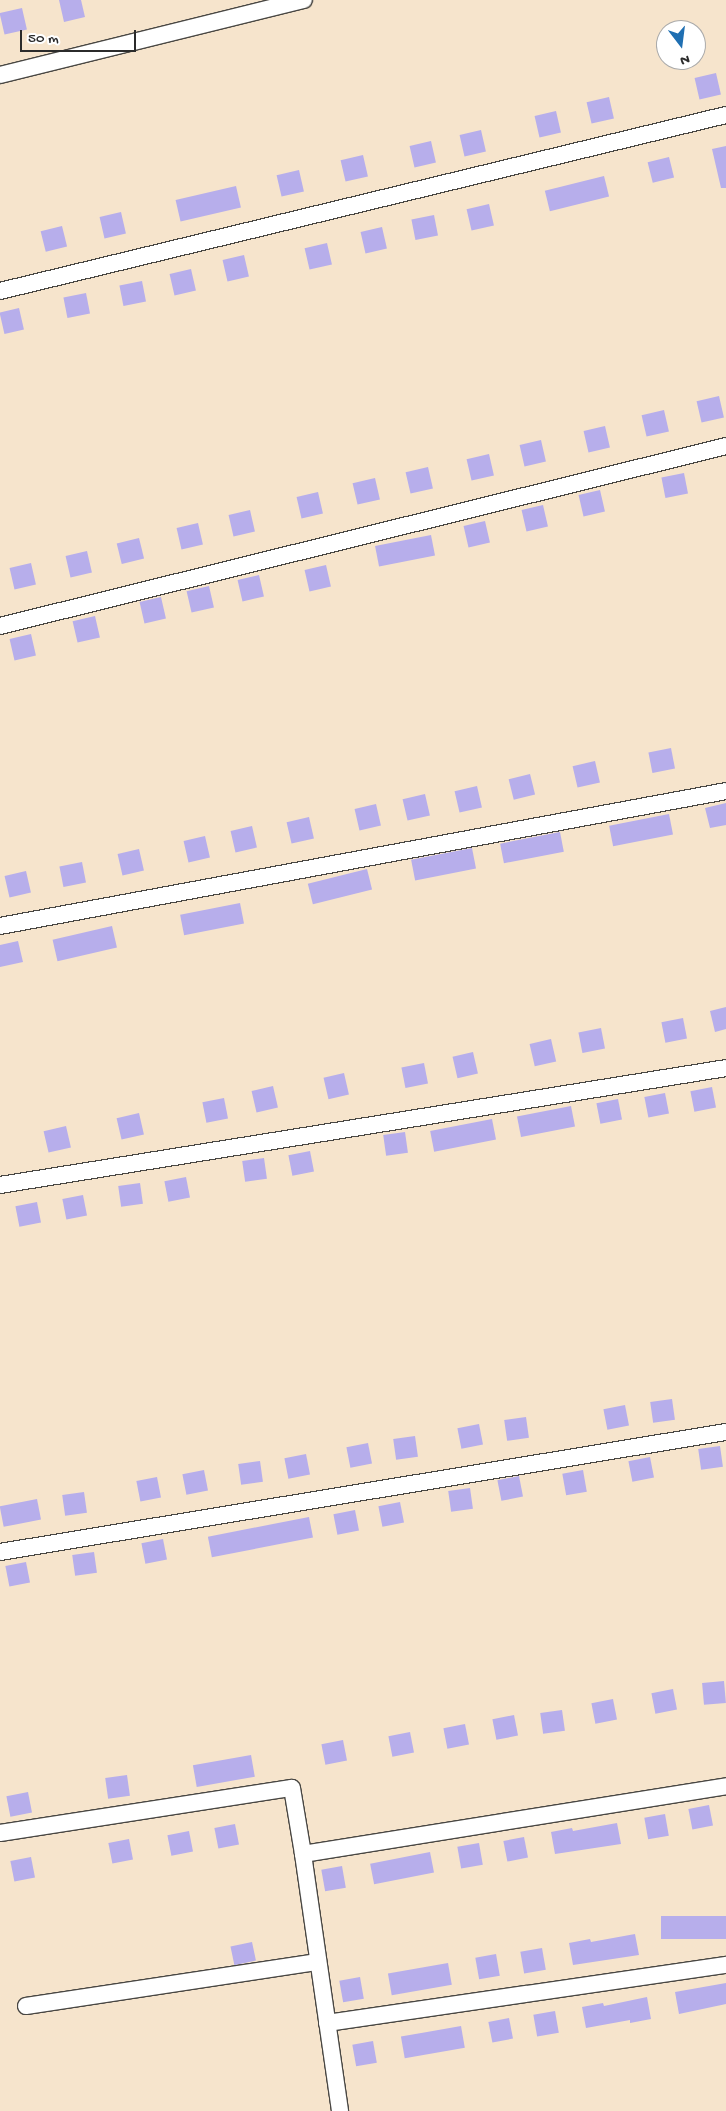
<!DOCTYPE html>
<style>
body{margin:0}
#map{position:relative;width:726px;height:2111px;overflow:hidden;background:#f6e4cc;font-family:"Gochi Hand",sans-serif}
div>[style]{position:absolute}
.building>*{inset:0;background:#b7aeeb;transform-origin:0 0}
.roads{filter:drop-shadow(1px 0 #494743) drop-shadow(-1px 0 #494743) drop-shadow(0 1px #494743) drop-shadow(0 -1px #494743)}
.minor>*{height:16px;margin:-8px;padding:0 8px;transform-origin:8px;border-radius:8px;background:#fff}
span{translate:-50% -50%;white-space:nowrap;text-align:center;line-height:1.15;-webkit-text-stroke:4px #fff;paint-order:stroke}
.north{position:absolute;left:656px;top:20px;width:50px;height:50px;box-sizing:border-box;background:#fff;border:1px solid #aaa;border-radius:50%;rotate:165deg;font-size:14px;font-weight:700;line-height:20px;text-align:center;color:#2b2b2b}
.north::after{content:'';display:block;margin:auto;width:18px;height:22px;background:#1f6fb2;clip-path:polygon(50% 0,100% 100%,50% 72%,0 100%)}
.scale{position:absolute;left:20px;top:30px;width:116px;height:22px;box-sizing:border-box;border:2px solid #2b2b2b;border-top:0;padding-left:6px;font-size:15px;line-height:18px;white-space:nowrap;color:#2b2b2b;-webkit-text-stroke:4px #fff;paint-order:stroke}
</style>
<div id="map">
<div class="building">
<i style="clip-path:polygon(59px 0,81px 0,85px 17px,64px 22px)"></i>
<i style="left:22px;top:8px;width:22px;height:23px;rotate:77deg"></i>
<i style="left:716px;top:73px;width:22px;height:22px;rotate:77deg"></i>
<i style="left:609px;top:97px;width:22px;height:23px;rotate:77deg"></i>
<i style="left:556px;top:111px;width:22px;height:22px;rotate:77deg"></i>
<i style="left:481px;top:130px;width:22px;height:22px;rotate:77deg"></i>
<i style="left:431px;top:141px;width:22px;height:22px;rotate:77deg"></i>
<i style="clip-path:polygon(726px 146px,726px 188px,721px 188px,712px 149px)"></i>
<i style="left:363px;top:155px;width:22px;height:23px;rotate:77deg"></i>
<i style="left:669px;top:157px;width:21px;height:22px;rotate:76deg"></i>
<i style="left:299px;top:170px;width:22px;height:23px;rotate:77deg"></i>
<i style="left:604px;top:176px;width:21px;height:61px;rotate:76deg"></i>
<i style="left:236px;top:186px;width:22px;height:62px;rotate:77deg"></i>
<i style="left:489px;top:204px;width:22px;height:23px;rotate:77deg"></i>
<i style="left:121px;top:212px;width:22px;height:22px;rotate:77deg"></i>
<i style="left:434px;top:215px;width:21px;height:23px;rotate:79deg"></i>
<i style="left:62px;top:226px;width:21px;height:22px;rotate:76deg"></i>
<i style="left:382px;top:227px;width:22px;height:22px;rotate:77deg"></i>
<i style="left:327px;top:243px;width:22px;height:23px;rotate:77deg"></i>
<i style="left:244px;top:255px;width:22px;height:22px;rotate:77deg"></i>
<i style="left:191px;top:269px;width:22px;height:22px;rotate:77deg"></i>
<i style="left:142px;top:281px;width:21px;height:23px;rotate:79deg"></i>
<i style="left:86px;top:293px;width:21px;height:23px;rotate:79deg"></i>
<i style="left:19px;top:308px;width:22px;height:20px;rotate:77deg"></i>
<i style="left:719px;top:396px;width:22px;height:23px;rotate:77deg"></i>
<i style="left:664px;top:410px;width:22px;height:23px;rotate:77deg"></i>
<i style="left:605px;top:426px;width:22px;height:22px;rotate:77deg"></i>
<i style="left:541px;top:440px;width:22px;height:22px;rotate:77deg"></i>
<i style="left:489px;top:454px;width:22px;height:23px;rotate:77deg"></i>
<i style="left:428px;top:467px;width:22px;height:23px;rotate:77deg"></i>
<i style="left:684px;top:473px;width:21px;height:23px;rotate:79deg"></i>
<i style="left:375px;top:478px;width:22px;height:23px;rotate:77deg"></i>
<i style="left:600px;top:490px;width:22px;height:22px;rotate:77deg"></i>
<i style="left:318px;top:492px;width:22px;height:22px;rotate:77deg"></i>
<i style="left:543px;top:505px;width:22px;height:22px;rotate:77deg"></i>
<i style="left:250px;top:510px;width:22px;height:22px;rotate:77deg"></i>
<i style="left:485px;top:521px;width:22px;height:22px;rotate:77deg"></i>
<i style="left:198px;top:523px;width:22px;height:22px;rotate:77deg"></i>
<i style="left:431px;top:535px;width:21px;height:57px;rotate:79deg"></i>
<i style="left:139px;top:538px;width:21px;height:23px;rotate:76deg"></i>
<i style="left:87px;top:551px;width:22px;height:22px;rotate:77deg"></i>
<i style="left:31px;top:563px;width:22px;height:22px;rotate:77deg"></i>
<i style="left:326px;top:565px;width:22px;height:22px;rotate:77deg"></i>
<i style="left:259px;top:575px;width:22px;height:22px;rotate:77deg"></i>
<i style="left:209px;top:586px;width:22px;height:23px;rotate:77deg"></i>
<i style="left:161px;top:597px;width:22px;height:22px;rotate:77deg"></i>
<i style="left:95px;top:616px;width:22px;height:23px;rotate:77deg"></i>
<i style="left:31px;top:634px;width:22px;height:22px;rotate:77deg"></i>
<i style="left:671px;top:748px;width:21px;height:23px;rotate:79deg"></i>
<i style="left:595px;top:761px;width:22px;height:23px;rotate:77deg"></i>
<i style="left:530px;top:774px;width:21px;height:22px;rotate:76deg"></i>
<i style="left:477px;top:786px;width:22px;height:23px;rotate:77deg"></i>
<i style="left:425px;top:794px;width:22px;height:23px;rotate:77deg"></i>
<i style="clip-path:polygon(726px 803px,726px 825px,710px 828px,705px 808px)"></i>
<i style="left:376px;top:804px;width:22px;height:22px;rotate:77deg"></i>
<i style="left:669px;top:814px;width:21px;height:61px;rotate:79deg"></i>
<i style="left:309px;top:817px;width:22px;height:23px;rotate:77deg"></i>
<i style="left:252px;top:826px;width:22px;height:22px;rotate:77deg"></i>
<i style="left:560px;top:832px;width:20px;height:61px;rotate:79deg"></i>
<i style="left:205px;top:836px;width:22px;height:22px;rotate:77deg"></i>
<i style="left:472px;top:848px;width:21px;height:62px;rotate:79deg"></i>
<i style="left:139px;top:849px;width:22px;height:22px;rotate:77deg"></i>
<i style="left:82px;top:862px;width:21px;height:23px;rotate:79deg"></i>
<i style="left:367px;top:869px;width:21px;height:61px;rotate:76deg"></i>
<i style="left:26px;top:871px;width:22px;height:22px;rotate:77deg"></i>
<i style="left:240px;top:903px;width:21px;height:61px;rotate:79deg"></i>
<i style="left:112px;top:926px;width:22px;height:61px;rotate:77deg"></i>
<i style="clip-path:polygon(18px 941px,23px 962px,0 967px,0 945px)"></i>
<i style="clip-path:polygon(726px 1007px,726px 1029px,715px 1032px,710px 1011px)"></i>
<i style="left:683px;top:1018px;width:21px;height:22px;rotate:79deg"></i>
<i style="left:601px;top:1028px;width:21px;height:23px;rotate:79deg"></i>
<i style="left:551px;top:1039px;width:23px;height:22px;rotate:77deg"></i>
<i style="left:473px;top:1052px;width:22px;height:21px;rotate:77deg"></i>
<i style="left:424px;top:1063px;width:21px;height:23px;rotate:79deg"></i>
<i style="left:344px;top:1073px;width:22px;height:21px;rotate:77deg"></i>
<i style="left:273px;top:1086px;width:22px;height:22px;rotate:77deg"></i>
<i style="left:712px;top:1087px;width:21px;height:22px;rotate:79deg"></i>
<i style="left:665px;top:1093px;width:21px;height:21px;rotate:79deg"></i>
<i style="left:224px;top:1098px;width:21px;height:22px;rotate:79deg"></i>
<i style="left:618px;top:1099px;width:21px;height:22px;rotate:79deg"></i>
<i style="left:571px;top:1106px;width:21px;height:55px;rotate:79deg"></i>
<i style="left:139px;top:1113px;width:22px;height:23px;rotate:77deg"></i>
<i style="left:492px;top:1119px;width:21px;height:63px;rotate:79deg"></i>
<i style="left:66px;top:1126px;width:22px;height:23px;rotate:77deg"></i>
<i style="left:405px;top:1132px;width:21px;height:22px;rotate:82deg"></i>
<i style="left:310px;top:1151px;width:21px;height:22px;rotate:79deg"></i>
<i style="left:264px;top:1158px;width:21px;height:22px;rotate:82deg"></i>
<i style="left:186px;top:1177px;width:21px;height:22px;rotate:79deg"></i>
<i style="left:140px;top:1183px;width:21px;height:22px;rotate:82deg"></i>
<i style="left:83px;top:1195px;width:21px;height:21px;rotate:79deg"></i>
<i style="left:37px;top:1202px;width:21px;height:22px;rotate:79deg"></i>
<i style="left:672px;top:1399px;width:21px;height:22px;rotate:82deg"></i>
<i style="left:625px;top:1405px;width:21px;height:22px;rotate:79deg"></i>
<i style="left:526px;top:1417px;width:21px;height:22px;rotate:82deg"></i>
<i style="left:479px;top:1424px;width:21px;height:22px;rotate:79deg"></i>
<i style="left:415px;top:1436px;width:21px;height:22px;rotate:82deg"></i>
<i style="left:368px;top:1443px;width:21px;height:22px;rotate:79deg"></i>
<i style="left:720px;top:1446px;width:21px;height:22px;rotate:82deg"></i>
<i style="left:306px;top:1454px;width:21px;height:22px;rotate:79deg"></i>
<i style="left:650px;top:1457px;width:21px;height:22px;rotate:79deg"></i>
<i style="left:260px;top:1461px;width:21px;height:22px;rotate:82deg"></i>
<i style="left:204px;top:1470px;width:21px;height:22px;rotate:79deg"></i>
<i style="left:583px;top:1470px;width:22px;height:21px;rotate:80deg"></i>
<i style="left:519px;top:1476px;width:21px;height:22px;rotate:79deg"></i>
<i style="left:157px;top:1477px;width:21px;height:21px;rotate:79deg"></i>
<i style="left:470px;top:1488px;width:21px;height:22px;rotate:82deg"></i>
<i style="left:84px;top:1492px;width:21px;height:22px;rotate:82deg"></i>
<i style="left:37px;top:1499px;width:21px;height:38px;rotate:79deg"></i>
<i style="left:400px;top:1502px;width:21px;height:22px;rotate:79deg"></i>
<i style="left:355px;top:1510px;width:21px;height:22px;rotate:79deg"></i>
<i style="left:309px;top:1517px;width:21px;height:103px;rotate:79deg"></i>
<i style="left:163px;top:1539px;width:21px;height:22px;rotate:79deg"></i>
<i style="left:94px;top:1552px;width:21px;height:22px;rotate:82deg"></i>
<i style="left:26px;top:1562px;width:21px;height:21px;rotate:79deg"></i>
<i style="left:724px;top:1681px;width:22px;height:22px;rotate:85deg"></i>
<i style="left:673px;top:1689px;width:21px;height:22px;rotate:79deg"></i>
<i style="left:613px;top:1699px;width:21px;height:22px;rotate:79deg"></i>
<i style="left:562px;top:1710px;width:21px;height:22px;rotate:82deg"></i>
<i style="left:514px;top:1715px;width:21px;height:22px;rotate:79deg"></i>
<i style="left:465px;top:1724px;width:21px;height:22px;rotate:79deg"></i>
<i style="left:410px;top:1732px;width:21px;height:22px;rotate:79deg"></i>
<i style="left:343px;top:1740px;width:21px;height:22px;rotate:79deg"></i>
<i style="left:251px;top:1755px;width:22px;height:59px;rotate:80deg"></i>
<i style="left:127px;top:1775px;width:21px;height:22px;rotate:82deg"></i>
<i style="left:28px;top:1792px;width:21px;height:22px;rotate:79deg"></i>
<i style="left:709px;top:1805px;width:21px;height:21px;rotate:79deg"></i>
<i style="left:665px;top:1814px;width:22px;height:21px;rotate:80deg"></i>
<i style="clip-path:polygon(617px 1823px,621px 1844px,555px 1854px,551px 1832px,572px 1828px,573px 1831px)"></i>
<i style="left:235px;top:1824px;width:21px;height:21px;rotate:79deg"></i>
<i style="left:189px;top:1831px;width:21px;height:22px;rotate:79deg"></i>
<i style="left:524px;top:1837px;width:21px;height:21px;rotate:79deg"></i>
<i style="left:129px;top:1839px;width:21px;height:21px;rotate:79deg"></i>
<i style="left:479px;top:1843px;width:22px;height:22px;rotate:80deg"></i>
<i style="left:430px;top:1852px;width:21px;height:61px;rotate:79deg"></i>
<i style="left:31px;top:1857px;width:21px;height:21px;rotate:79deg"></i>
<i style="left:342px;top:1866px;width:22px;height:21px;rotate:80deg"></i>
<i style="left:726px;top:1916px;width:23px;height:65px;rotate:90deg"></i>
<i style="clip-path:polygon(635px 1934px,639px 1955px,573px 1965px,569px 1943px,590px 1939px,591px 1942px)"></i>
<i style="left:252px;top:1942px;width:19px;height:22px;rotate:78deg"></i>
<i style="left:542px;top:1948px;width:22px;height:22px;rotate:80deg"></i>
<i style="left:496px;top:1954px;width:22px;height:21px;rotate:80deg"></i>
<i style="left:448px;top:1963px;width:22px;height:61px;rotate:80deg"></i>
<i style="left:360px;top:1977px;width:22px;height:21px;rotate:80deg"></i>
<i style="clip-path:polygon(726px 1983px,726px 2004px,679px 2014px,675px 1992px)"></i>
<i style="clip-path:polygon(647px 1997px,651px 2019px,630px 2023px,630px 2020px,586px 2028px,582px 2007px,603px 2003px,604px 2006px)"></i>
<i style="left:555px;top:2011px;width:22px;height:22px;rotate:80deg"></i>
<i style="left:509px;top:2018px;width:21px;height:21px;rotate:79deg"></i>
<i style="left:461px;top:2026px;width:22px;height:61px;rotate:80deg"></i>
<i style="left:373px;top:2041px;width:22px;height:21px;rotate:80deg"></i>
</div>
<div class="roads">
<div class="minor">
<i style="left:0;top:75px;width:313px;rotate:-13.9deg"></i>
<i style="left:0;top:291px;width:747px;rotate:-13.63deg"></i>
<i style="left:0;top:626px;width:748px;rotate:-13.92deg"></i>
<i style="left:0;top:926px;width:738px;rotate:-10.53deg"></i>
<i style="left:0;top:1185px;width:735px;rotate:-9.15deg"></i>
<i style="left:0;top:1552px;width:736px;rotate:-9.39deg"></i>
<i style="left:0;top:1833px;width:295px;rotate:-8.8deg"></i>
<i style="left:292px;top:1788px;width:67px;rotate:80.5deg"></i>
<i style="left:303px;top:1854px;width:428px;rotate:-9.1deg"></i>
<i style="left:303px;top:1854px;width:260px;rotate:81.8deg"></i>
<i style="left:26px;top:2006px;width:295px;rotate:-8.6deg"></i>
<i style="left:327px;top:2023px;width:403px;rotate:-8.3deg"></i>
</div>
</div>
<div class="north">N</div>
<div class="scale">50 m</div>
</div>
